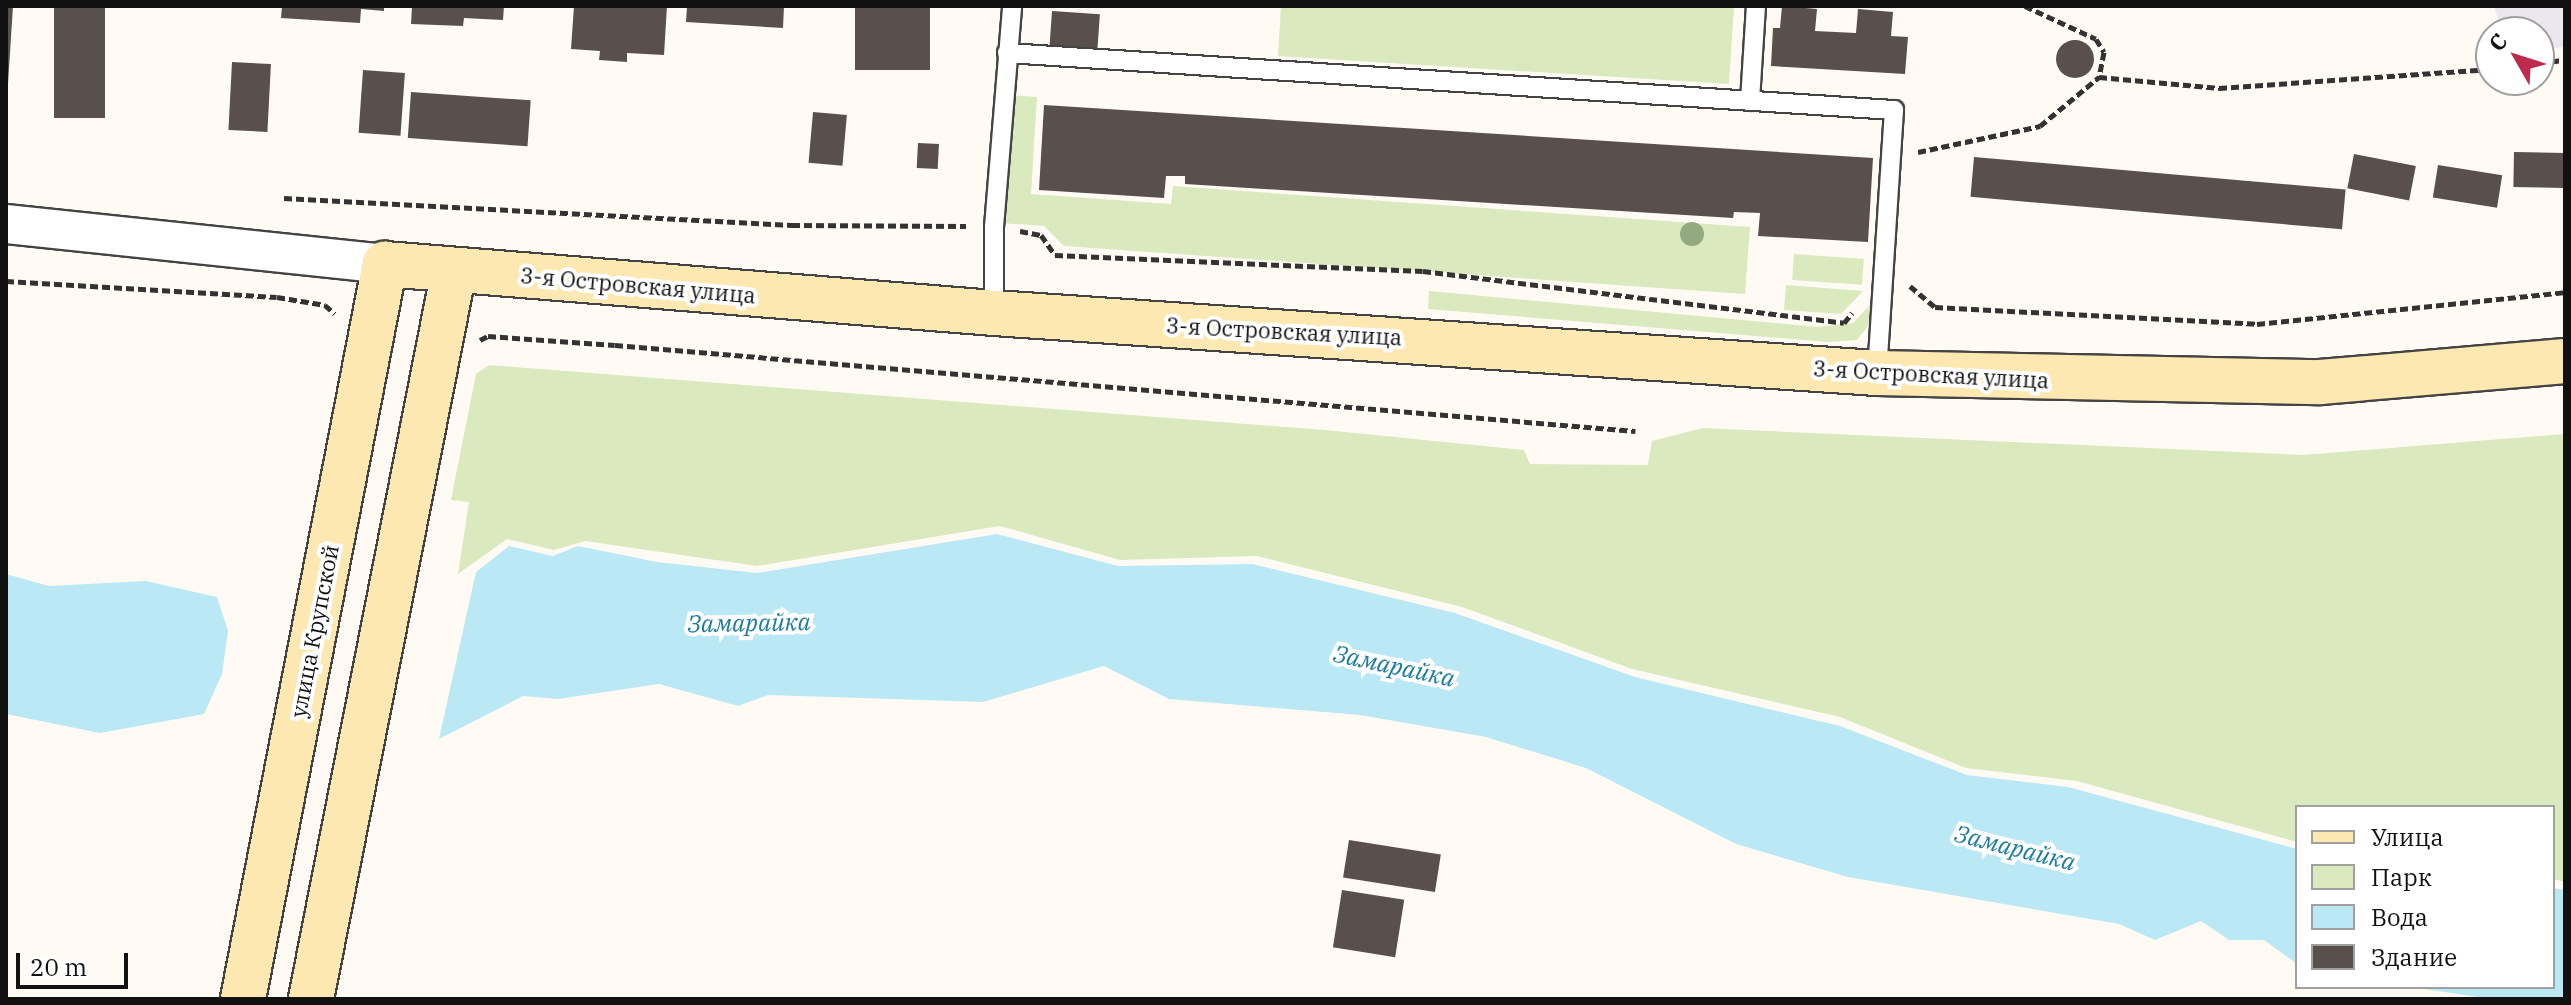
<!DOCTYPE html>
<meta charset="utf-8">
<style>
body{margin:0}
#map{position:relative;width:2571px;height:1005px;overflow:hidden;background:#fffbf4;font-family:"IBM Plex Serif",serif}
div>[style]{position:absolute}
.industrial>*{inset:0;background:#ece6ee}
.green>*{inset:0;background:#dbe9be;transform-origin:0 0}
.water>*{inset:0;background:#bae9f5}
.building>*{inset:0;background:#59504d;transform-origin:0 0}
.round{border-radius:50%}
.path>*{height:5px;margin-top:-2.5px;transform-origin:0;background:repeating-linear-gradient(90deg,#333 0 8px,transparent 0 12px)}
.roads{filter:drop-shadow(2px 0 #444) drop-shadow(-2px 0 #444) drop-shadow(0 2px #444) drop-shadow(0 -2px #444)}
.lane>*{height:18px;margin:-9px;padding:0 9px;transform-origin:9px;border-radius:9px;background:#fff}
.street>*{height:38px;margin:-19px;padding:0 19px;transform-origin:19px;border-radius:19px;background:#fff}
.secondary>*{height:44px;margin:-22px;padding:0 22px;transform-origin:22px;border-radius:22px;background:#fde8b1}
.trees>*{width:24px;height:24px;margin:-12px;border-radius:50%;background:#93aa80}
span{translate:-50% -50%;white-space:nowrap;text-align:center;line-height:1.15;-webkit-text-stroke:8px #fff;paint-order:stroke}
.street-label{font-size:22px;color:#111}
.water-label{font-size:24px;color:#1b7ca1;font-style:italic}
.frame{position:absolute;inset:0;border:8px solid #111;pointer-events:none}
.legend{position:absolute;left:2295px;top:805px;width:260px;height:184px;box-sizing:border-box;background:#fff;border:2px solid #a0a0a0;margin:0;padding:10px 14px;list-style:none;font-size:24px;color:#111}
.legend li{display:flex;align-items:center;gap:16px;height:40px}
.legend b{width:40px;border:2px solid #a0a0a0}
.north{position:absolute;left:2475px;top:16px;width:80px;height:80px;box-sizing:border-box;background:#fff;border:2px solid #a0a0a0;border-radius:50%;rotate:309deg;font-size:22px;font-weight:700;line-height:32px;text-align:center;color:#111}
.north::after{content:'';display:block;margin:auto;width:28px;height:36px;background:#bf2a4a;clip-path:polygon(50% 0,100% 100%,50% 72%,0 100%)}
.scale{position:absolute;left:16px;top:953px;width:112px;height:36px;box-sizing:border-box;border:4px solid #111;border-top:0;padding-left:10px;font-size:24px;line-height:28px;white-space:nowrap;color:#111;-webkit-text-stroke:6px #fff;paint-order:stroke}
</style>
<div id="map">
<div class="industrial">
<i style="clip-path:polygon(2494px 6px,2565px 6px,2565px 47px,2539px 49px,2539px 32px,2502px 32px)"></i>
</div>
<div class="green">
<i style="clip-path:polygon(1281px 6px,1734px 7px,1729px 84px,1278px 56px)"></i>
<i style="clip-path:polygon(1009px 95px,1037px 97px,1031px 194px,1171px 204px,1173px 186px,1750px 227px,1745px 294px,1064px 246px,1044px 226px,1000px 223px)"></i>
<i style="left:1794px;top:254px;width:70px;height:26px;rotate:4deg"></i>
<i style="clip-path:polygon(1786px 285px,1863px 291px,1841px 314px,1784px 310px)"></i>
<i style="clip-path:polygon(1429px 291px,1818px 327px,1853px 323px,1870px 305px,1871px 322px,1857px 340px,1829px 342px,1428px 309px)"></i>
<i style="clip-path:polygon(489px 365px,1325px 430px,1524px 450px,1530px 464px,1648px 465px,1652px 441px,1703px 428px,2303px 455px,2565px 434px,2565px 882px,2553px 879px,2553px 807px,2297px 807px,2297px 842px,2077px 781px,1966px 768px,1840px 717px,1632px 669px,1462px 607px,1257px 556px,1120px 560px,1000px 526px,757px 566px,585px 541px,554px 550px,507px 539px,458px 574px,469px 502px,451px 500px,476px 374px)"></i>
</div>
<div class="water">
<i style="clip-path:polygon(997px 534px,1118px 566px,1252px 564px,1455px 613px,1635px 677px,1840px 726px,1967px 775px,2068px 787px,2297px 849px,2297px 964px,2264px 940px,2229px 940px,2201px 921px,2155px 940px,2119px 924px,1848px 877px,1736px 844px,1586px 768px,1486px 737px,1360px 715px,1169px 699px,1104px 666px,983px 702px,768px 695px,738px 706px,659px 684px,558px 699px,523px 696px,439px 739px,476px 572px,509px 546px,553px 556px,578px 546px,657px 562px,757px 573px)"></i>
<i style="clip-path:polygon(6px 574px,49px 586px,146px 581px,217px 597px,228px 631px,222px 674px,204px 714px,100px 733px,6px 714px)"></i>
<i style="clip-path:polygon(2553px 888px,2565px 890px,2565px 999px,2491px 999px,2411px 987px,2553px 987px)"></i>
</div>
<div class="building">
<i style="clip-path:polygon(6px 6px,13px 6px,8px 84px,6px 84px)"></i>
<i style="left:54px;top:6px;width:51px;height:112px"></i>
<i style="clip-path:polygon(282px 6px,384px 6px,384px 11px,361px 9px,360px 23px,281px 18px)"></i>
<i style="clip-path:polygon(412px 6px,504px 6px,503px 20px,464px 18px,463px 26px,411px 24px)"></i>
<i style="clip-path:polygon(574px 6px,667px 6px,664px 55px,627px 53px,627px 62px,599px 60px,600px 51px,571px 49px)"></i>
<i style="clip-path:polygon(687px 6px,784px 6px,783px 28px,686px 22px)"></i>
<i style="left:855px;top:6px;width:75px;height:64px"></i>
<i style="clip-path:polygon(1782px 6px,1817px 9px,1815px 31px,1856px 33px,1858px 9px,1893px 12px,1891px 36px,1908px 37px,1905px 74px,1771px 66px,1773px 28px,1780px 28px)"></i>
<i style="left:1052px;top:11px;width:48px;height:35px;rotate:4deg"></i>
<i class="round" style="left:2056px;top:40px;width:38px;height:38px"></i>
<i style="left:232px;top:62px;width:39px;height:68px;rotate:3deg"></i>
<i style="left:363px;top:70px;width:42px;height:63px;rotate:4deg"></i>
<i style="left:411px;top:92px;width:120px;height:46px;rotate:4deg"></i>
<i style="clip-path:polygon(1044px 105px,1873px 158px,1868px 242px,1758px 236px,1760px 213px,1734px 212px,1733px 218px,1185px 184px,1185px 176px,1166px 176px,1164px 198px,1039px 190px)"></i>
<i style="left:813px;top:112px;width:34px;height:51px;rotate:5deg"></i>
<i style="left:918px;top:143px;width:21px;height:25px;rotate:3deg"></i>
<i style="left:2514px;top:152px;width:51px;height:35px;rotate:1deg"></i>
<i style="left:2354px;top:154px;width:63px;height:35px;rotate:11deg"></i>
<i style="left:1974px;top:157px;width:373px;height:40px;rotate:5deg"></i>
<i style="left:2438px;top:165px;width:65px;height:33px;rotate:9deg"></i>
<i style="left:1349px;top:840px;width:93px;height:38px;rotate:9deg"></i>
<i style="left:1342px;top:890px;width:63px;height:58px;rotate:9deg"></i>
</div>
<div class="path">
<i style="left:2025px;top:6px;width:78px;rotate:24.9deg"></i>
<i style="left:2096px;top:39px;width:15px;rotate:58deg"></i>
<i style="left:2104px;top:52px;width:25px;rotate:101deg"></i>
<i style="left:2539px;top:63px;width:26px;rotate:-7deg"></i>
<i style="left:1918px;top:152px;width:125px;rotate:-12deg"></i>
<i style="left:2040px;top:126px;width:77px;rotate:-39.7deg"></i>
<i style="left:2099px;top:77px;width:121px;rotate:5.2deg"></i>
<i style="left:2219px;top:88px;width:273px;rotate:-4deg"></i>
<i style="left:284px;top:198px;width:509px;rotate:3.04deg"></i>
<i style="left:792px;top:225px;width:174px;rotate:0.3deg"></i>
<i style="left:1020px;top:231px;width:21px;rotate:11deg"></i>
<i style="left:1041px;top:235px;width:24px;rotate:55deg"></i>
<i style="left:1055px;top:255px;width:368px;rotate:2.5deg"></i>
<i style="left:1423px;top:271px;width:424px;rotate:7deg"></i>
<i style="left:1844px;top:323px;width:13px;rotate:-51deg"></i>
<i style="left:6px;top:281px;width:271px;rotate:3.4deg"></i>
<i style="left:277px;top:297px;width:49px;rotate:9.5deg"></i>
<i style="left:325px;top:305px;width:13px;rotate:42deg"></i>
<i style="left:1910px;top:286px;width:33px;rotate:40deg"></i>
<i style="left:1935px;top:307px;width:322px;rotate:3deg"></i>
<i style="left:2257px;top:324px;width:310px;rotate:-5.9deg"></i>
<i style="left:480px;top:340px;width:9px;rotate:-27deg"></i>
<i style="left:488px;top:336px;width:127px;rotate:4.1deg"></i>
<i style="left:615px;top:345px;width:1024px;rotate:4.82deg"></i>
</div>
<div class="roads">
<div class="lane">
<i style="left:1007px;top:53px;width:889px;rotate:3.68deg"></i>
<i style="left:1894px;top:110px;width:264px;rotate:93.7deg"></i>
<i style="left:1750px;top:101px;width:95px;rotate:-86.4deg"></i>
<i style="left:994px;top:313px;width:86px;rotate:-90deg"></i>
<i style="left:994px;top:227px;width:222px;rotate:-85.3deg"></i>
</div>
<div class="street">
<i style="left:6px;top:224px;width:381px;rotate:6deg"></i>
</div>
<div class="secondary">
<i style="left:243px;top:999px;width:749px;rotate:-79.07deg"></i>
<i style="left:385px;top:264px;width:611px;rotate:4.6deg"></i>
<i style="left:994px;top:313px;width:885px;rotate:3.89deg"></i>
<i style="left:1877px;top:373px;width:443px;rotate:1.2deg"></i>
<i style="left:2320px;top:382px;width:246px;rotate:-4.9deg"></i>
<i style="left:311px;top:999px;width:743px;rotate:-78.9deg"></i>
</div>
</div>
<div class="trees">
<i style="left:1692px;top:234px"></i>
</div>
<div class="street-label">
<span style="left:638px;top:285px;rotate:5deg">3-я Островская улица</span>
<span style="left:1284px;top:331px;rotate:3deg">3-я Островская улица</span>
<span style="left:1931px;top:374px;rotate:3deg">3-я Островская улица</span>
<span style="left:314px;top:631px;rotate:-79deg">улица Крупской</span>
</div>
<div class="water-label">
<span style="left:749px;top:623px;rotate:-1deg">Замарайка</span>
<span style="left:1394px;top:666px;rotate:12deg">Замарайка</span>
<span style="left:2015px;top:848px;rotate:14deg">Замарайка</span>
</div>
<div class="frame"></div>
<ul class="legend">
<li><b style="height:10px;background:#fde8b1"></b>Улица</li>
<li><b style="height:22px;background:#dbe9be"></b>Парк</li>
<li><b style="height:22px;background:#bae9f5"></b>Вода</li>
<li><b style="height:22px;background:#59504d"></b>Здание</li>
</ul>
<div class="north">С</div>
<div class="scale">20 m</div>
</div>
